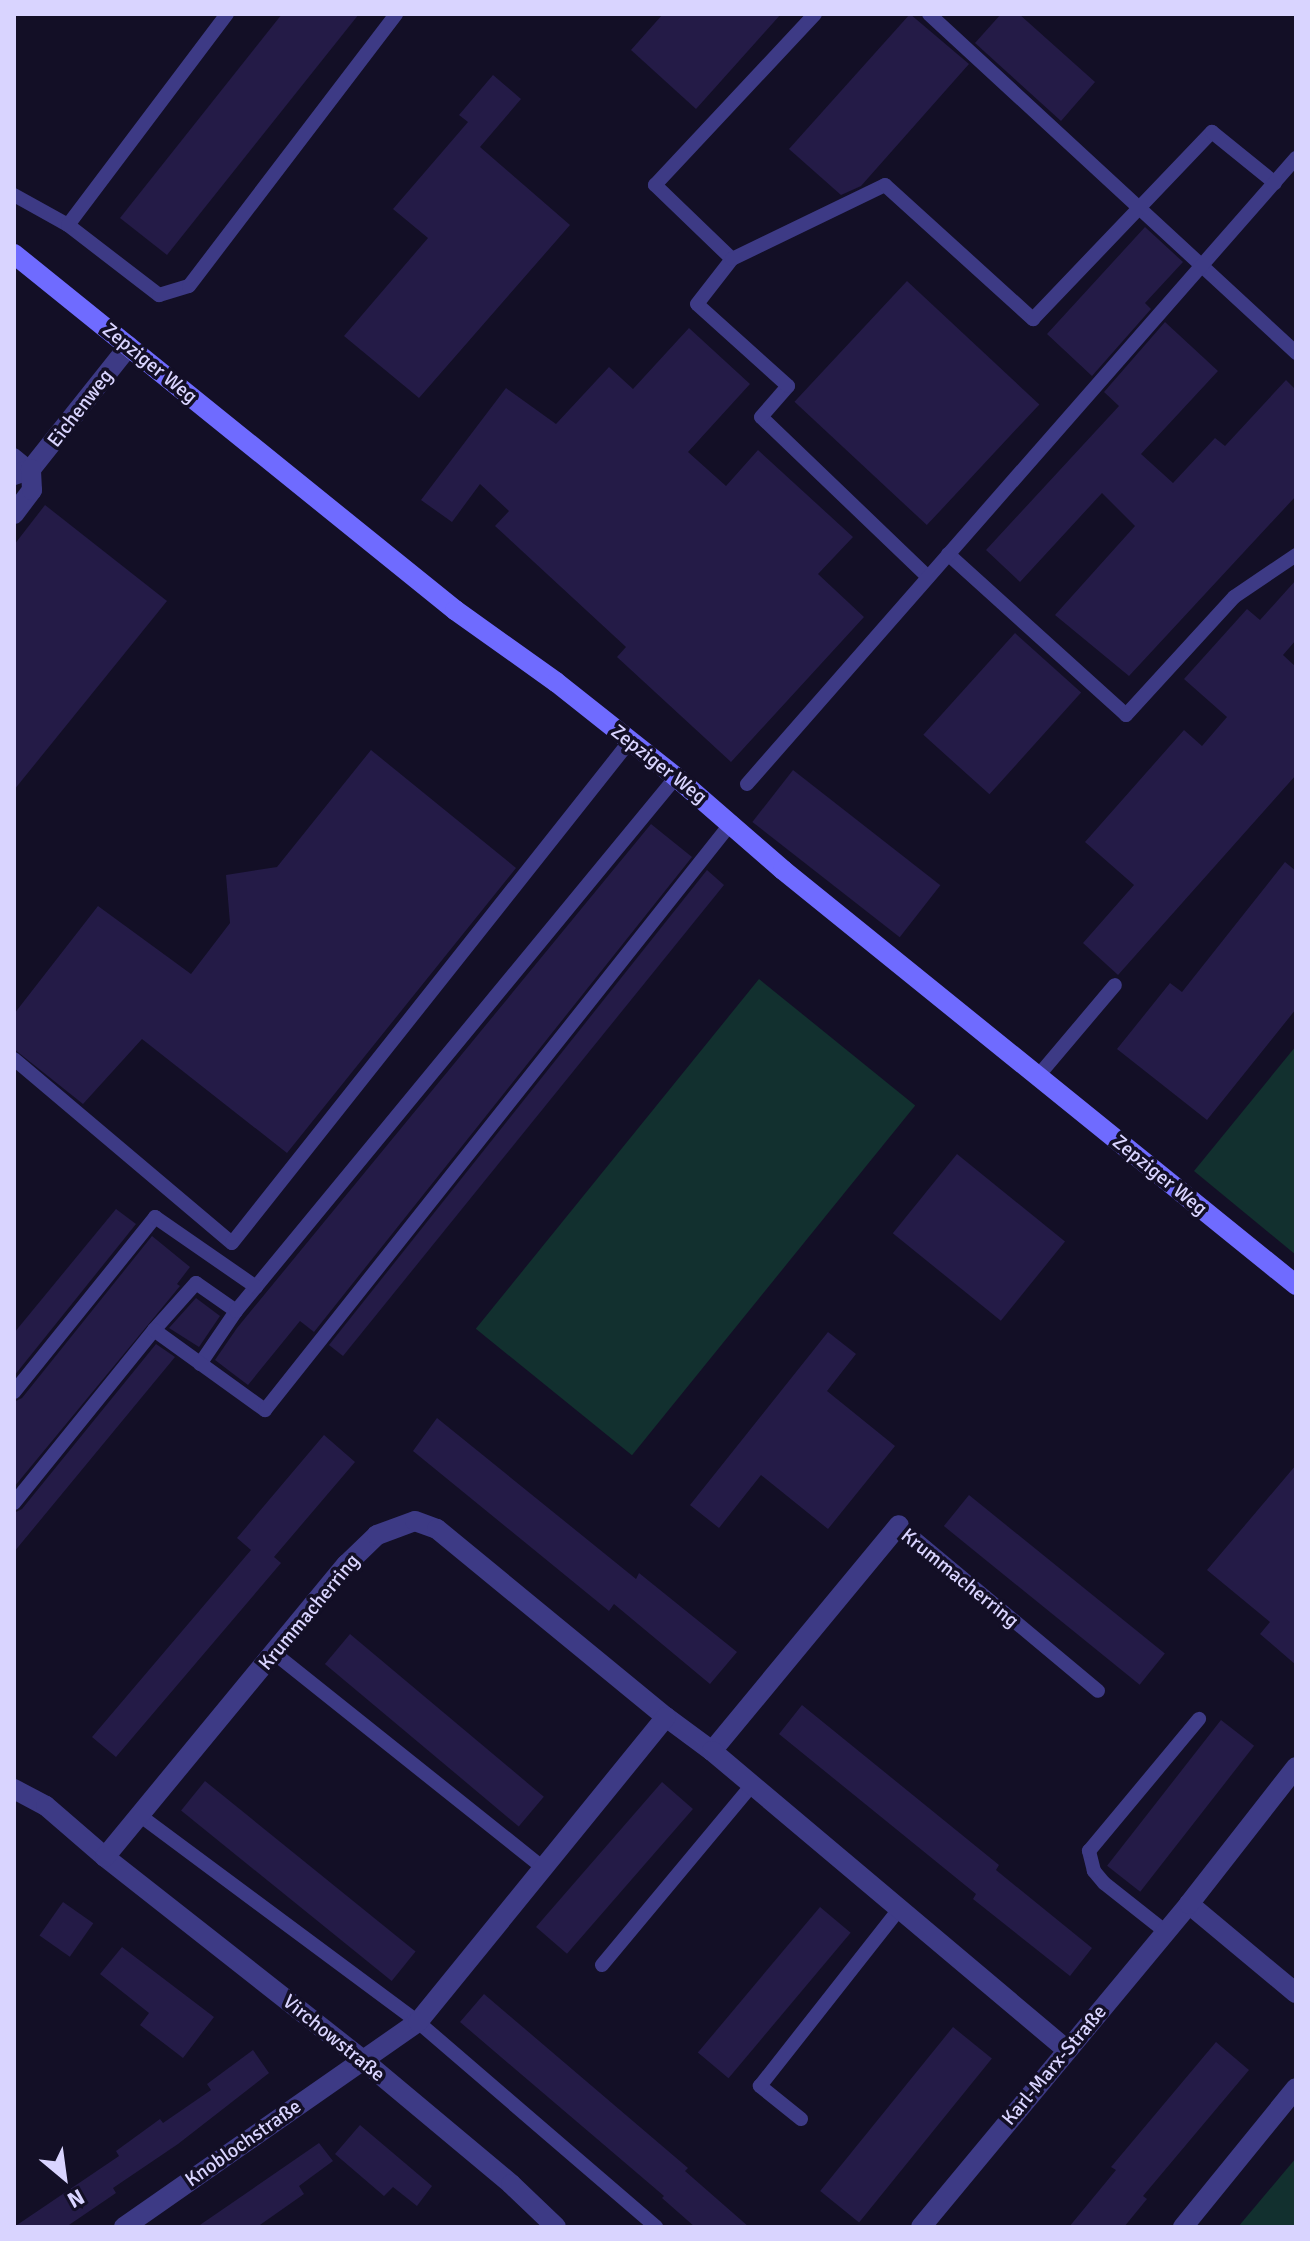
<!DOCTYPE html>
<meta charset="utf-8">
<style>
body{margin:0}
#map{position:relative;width:1310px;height:2241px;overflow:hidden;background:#130f26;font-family:Signika,sans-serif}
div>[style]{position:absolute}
.green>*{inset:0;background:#12302f;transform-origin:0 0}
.building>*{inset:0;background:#241b47;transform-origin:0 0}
.lane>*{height:14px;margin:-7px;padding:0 7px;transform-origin:7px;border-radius:7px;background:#3d3a85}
.street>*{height:20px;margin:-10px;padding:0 10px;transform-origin:10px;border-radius:10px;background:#3d3a85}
.secondary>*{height:20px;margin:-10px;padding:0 10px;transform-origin:10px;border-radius:10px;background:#6f6bff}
span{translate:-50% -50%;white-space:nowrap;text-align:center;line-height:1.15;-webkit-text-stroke:7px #130f26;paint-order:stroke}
.street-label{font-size:20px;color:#d9d4ff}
.frame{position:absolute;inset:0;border:16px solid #d9d4ff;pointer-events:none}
.north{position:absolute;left:24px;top:2137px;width:80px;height:80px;-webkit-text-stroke:6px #130f26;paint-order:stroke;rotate:151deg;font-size:22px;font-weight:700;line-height:32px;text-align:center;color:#d9d4ff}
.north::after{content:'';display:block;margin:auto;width:28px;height:36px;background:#d9d4ff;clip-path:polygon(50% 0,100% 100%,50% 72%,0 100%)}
</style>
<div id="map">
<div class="green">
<i style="left:759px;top:979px;width:201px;height:450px;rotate:39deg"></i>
<i style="clip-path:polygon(1296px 1046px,1296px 1255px,1194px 1171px)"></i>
<i style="clip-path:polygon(1296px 2158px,1296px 2227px,1238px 2227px)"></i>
</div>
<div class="building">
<i style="clip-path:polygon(282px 14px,359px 14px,167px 255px,120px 218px)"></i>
<i style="clip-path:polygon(663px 14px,781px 14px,696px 109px,631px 50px)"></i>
<i style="clip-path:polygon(910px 14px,969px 64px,861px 186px,841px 195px,789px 149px)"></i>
<i style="clip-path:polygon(1001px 14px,1019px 14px,1095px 82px,1061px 121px,975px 43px)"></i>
<i style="clip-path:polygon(493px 75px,521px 99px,480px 147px,570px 225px,419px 398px,344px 336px,428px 238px,393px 209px,468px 122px,459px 115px)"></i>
<i style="clip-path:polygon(1145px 227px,1183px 262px,1145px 303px,1151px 309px,1092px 376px,1047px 334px)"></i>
<i style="left:907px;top:281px;width:181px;height:165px;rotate:43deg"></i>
<i style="clip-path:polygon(1165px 322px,1218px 371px,1141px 454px,1173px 483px,1215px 438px,1225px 446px,1286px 380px,1296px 390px,1296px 496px,1129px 676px,1055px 615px,1135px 526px,1102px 493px,1020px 582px,986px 550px,1119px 406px,1104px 392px)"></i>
<i style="clip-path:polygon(689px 328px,750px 384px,688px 452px,726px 486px,758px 450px,853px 537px,818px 574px,864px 617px,731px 762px,617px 657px,626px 647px,495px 526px,509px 511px,480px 484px,452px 522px,421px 500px,506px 388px,556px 424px,609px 367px,633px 389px)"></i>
<i style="clip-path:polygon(45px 505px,167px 601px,14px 790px,14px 545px)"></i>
<i style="clip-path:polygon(1296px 580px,1296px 640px,1283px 655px,1296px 667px,1296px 775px,1118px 975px,1083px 943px,1134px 885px,1085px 842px,1184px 730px,1202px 746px,1227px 717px,1184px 679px,1247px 609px,1260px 620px)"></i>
<i style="left:1015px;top:633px;width:89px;height:137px;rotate:42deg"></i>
<i style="clip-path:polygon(371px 750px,516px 868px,287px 1153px,142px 1039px,83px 1104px,14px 1049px,14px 1014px,98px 906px,191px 974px,230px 923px,226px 875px,277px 867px)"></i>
<i style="left:793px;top:770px;width:187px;height:66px;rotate:38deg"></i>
<i style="clip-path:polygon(651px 824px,692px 857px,314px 1332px,300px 1321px,248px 1385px,236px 1376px,215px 1360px,237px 1328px)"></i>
<i style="clip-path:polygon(1285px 862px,1296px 871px,1296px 1009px,1207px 1120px,1117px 1049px,1170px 983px,1182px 992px)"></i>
<i style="clip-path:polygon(707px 870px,724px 885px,343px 1356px,329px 1345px)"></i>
<i style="left:957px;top:1154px;width:139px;height:102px;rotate:39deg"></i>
<i style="clip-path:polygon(116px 1209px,136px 1224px,14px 1376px,14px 1333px)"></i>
<i style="clip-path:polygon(152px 1236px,190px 1267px,177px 1284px,180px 1286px,14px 1487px,14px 1402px,22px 1398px)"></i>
<i style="clip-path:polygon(196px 1298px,220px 1316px,199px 1347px,169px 1328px)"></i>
<i style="clip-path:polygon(828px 1332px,856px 1354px,827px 1391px,895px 1446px,828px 1529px,761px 1475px,719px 1528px,690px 1505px)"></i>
<i style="clip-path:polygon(156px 1344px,175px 1357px,14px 1552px,14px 1513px,22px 1509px)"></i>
<i style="clip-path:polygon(437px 1418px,636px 1579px,639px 1573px,737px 1652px,710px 1684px,614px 1604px,609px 1611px,413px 1451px)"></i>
<i style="clip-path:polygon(324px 1435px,355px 1462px,274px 1557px,281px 1563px,116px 1757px,92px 1737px,251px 1550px,237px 1538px)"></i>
<i style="clip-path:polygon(1296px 1465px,1296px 1665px,1260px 1634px,1270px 1622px,1207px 1570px)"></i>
<i style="left:969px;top:1495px;width:252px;height:40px;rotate:39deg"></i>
<i style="left:350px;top:1634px;width:253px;height:39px;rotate:40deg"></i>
<i style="clip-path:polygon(802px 1705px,999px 1865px,996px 1870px,1092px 1948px,1070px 1976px,973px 1899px,976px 1894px,779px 1734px)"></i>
<i style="left:1221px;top:1720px;width:42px;height:185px;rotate:38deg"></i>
<i style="left:205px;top:1781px;width:271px;height:38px;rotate:39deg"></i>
<i style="left:662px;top:1782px;width:41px;height:192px;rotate:41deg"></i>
<i style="left:63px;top:1902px;width:37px;height:41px;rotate:35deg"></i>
<i style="left:820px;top:1907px;width:40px;height:190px;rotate:40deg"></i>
<i style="clip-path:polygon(122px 1947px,214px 2017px,183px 2058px,140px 2025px,149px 2013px,100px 1974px)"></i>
<i style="clip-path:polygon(484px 1994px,688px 2168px,685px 2171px,749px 2227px,695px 2227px,662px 2198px,664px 2196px,460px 2022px)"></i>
<i style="left:953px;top:2027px;width:50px;height:211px;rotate:39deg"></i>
<i style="clip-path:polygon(1216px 2042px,1249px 2070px,1143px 2196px,1147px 2199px,1124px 2227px,1069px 2227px,1116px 2170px,1111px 2167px)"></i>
<i style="clip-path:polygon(253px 2050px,269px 2073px,178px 2144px,113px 2188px,116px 2193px,66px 2227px,14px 2227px,119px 2156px,116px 2151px,160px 2119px,163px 2123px,211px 2090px,207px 2084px)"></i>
<i style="clip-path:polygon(360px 2125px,432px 2186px,417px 2206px,393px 2187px,384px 2196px,335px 2154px)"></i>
<i style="clip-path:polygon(319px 2143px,333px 2161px,299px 2186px,304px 2194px,257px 2227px,197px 2227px)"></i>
</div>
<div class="lane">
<i style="left:929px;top:14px;width:500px;rotate:42.7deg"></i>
<i style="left:14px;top:195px;width:62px;rotate:29.1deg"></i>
<i style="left:68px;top:225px;width:115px;rotate:37.6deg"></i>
<i style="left:159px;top:295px;width:31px;rotate:-17deg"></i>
<i style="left:189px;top:286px;width:342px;rotate:-52.7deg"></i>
<i style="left:68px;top:225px;width:264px;rotate:-53deg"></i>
<i style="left:732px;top:259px;width:107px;rotate:-136.1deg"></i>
<i style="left:655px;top:185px;width:234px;rotate:-46.9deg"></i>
<i style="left:14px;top:455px;width:22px;rotate:39deg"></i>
<i style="left:948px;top:554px;width:240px;rotate:42.1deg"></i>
<i style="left:1126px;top:715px;width:160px;rotate:-47.5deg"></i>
<i style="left:1234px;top:597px;width:75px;rotate:-34.1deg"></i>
<i style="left:928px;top:577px;width:231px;rotate:-136.2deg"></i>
<i style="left:761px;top:417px;width:41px;rotate:-48.9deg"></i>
<i style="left:788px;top:386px;width:122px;rotate:-138deg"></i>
<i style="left:697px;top:304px;width:57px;rotate:-52.1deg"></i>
<i style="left:732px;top:259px;width:170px;rotate:-25.8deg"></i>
<i style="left:885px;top:185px;width:200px;rotate:42.2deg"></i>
<i style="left:1033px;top:319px;width:259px;rotate:-46.3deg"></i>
<i style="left:1212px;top:132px;width:81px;rotate:39deg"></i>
<i style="left:747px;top:784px;width:833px;rotate:-48.75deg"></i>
<i style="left:14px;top:1059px;width:285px;rotate:40.2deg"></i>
<i style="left:232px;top:1243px;width:641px;rotate:-51.59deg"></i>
<i style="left:1038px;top:1076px;width:119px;rotate:-49.8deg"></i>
<i style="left:154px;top:1330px;width:63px;rotate:-48.2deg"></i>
<i style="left:196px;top:1283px;width:49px;rotate:35deg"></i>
<i style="left:200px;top:1364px;width:64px;rotate:-55.8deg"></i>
<i style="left:236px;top:1311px;width:692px;rotate:-50.51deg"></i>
<i style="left:14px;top:1392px;width:225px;rotate:-51.1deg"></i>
<i style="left:155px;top:1217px;width:123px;rotate:34.7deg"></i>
<i style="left:14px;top:1503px;width:223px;rotate:-51deg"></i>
<i style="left:154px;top:1330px;width:137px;rotate:35.8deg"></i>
<i style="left:265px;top:1410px;width:751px;rotate:-51.54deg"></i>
<i style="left:899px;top:1525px;width:259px;rotate:39.8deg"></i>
<i style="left:274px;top:1653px;width:344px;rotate:38.6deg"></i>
<i style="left:142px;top:1817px;width:344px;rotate:36.6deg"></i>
<i style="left:418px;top:2022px;width:314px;rotate:40.7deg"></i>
<i style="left:1166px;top:1932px;width:79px;rotate:-141.7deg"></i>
<i style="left:1104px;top:1883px;width:16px;rotate:-130deg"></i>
<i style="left:1094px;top:1871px;width:21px;rotate:-104deg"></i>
<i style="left:1089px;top:1851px;width:172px;rotate:-50.2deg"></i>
<i style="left:602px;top:1965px;width:233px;rotate:-50.2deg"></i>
<i style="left:801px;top:2119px;width:53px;rotate:-141.2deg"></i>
<i style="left:760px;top:2086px;width:226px;rotate:-51.8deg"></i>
</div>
<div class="street">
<i style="left:14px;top:475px;width:18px;rotate:-19deg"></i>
<i style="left:31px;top:469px;width:157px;rotate:-51.5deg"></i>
<i style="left:14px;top:514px;width:30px;rotate:-53deg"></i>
<i style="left:32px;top:490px;width:21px;rotate:-93deg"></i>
<i style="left:712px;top:1751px;width:293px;rotate:-50.4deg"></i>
<i style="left:14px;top:1789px;width:36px;rotate:28deg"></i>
<i style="left:46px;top:1806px;width:78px;rotate:40.8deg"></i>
<i style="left:105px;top:1857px;width:330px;rotate:38.2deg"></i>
<i style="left:364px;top:2061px;width:192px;rotate:39.9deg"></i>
<i style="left:511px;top:2184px;width:62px;rotate:43.7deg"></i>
<i style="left:105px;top:1857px;width:379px;rotate:-50.5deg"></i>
<i style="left:346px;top:1565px;width:43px;rotate:-44.1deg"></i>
<i style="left:377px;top:1535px;width:40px;rotate:-20.2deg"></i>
<i style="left:415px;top:1521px;width:23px;rotate:20deg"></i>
<i style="left:437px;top:1529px;width:296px;rotate:39.4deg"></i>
<i style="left:666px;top:1717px;width:57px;rotate:36.5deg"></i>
<i style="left:712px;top:1751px;width:464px;rotate:40.1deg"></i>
<i style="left:1189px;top:1904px;width:139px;rotate:39.8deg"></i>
<i style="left:124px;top:2227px;width:358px;rotate:-34.9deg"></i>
<i style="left:418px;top:2022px;width:393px;rotate:-50.9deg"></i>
<i style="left:921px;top:2227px;width:420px;rotate:-50.3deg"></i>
<i style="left:1189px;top:1904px;width:174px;rotate:-52deg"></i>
<i style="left:1183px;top:2227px;width:179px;rotate:-50.9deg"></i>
</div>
<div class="secondary">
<i style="left:14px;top:254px;width:567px;rotate:38.91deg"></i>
<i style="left:455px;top:610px;width:124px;rotate:35.5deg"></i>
<i style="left:556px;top:682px;width:153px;rotate:38.4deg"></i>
<i style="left:676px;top:777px;width:142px;rotate:41deg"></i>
<i style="left:783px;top:870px;width:660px;rotate:38.97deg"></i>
</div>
<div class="street-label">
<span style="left:150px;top:363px;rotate:39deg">Zepziger Weg</span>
<span style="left:80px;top:408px;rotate:-52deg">Eichenweg</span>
<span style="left:659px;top:764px;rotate:38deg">Zepziger Weg</span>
<span style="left:1160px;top:1175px;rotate:39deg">Zepziger Weg</span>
<span style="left:960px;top:1578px;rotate:39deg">Krummacherring</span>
<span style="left:309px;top:1612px;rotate:-50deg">Krummacherring</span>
<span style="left:334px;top:2038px;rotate:39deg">Virchowstraße</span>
<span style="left:1054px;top:2065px;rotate:-50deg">Karl-Marx-Straße</span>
<span style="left:243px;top:2143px;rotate:-35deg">Knoblochstraße</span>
</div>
<div class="frame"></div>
<div class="north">N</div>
</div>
